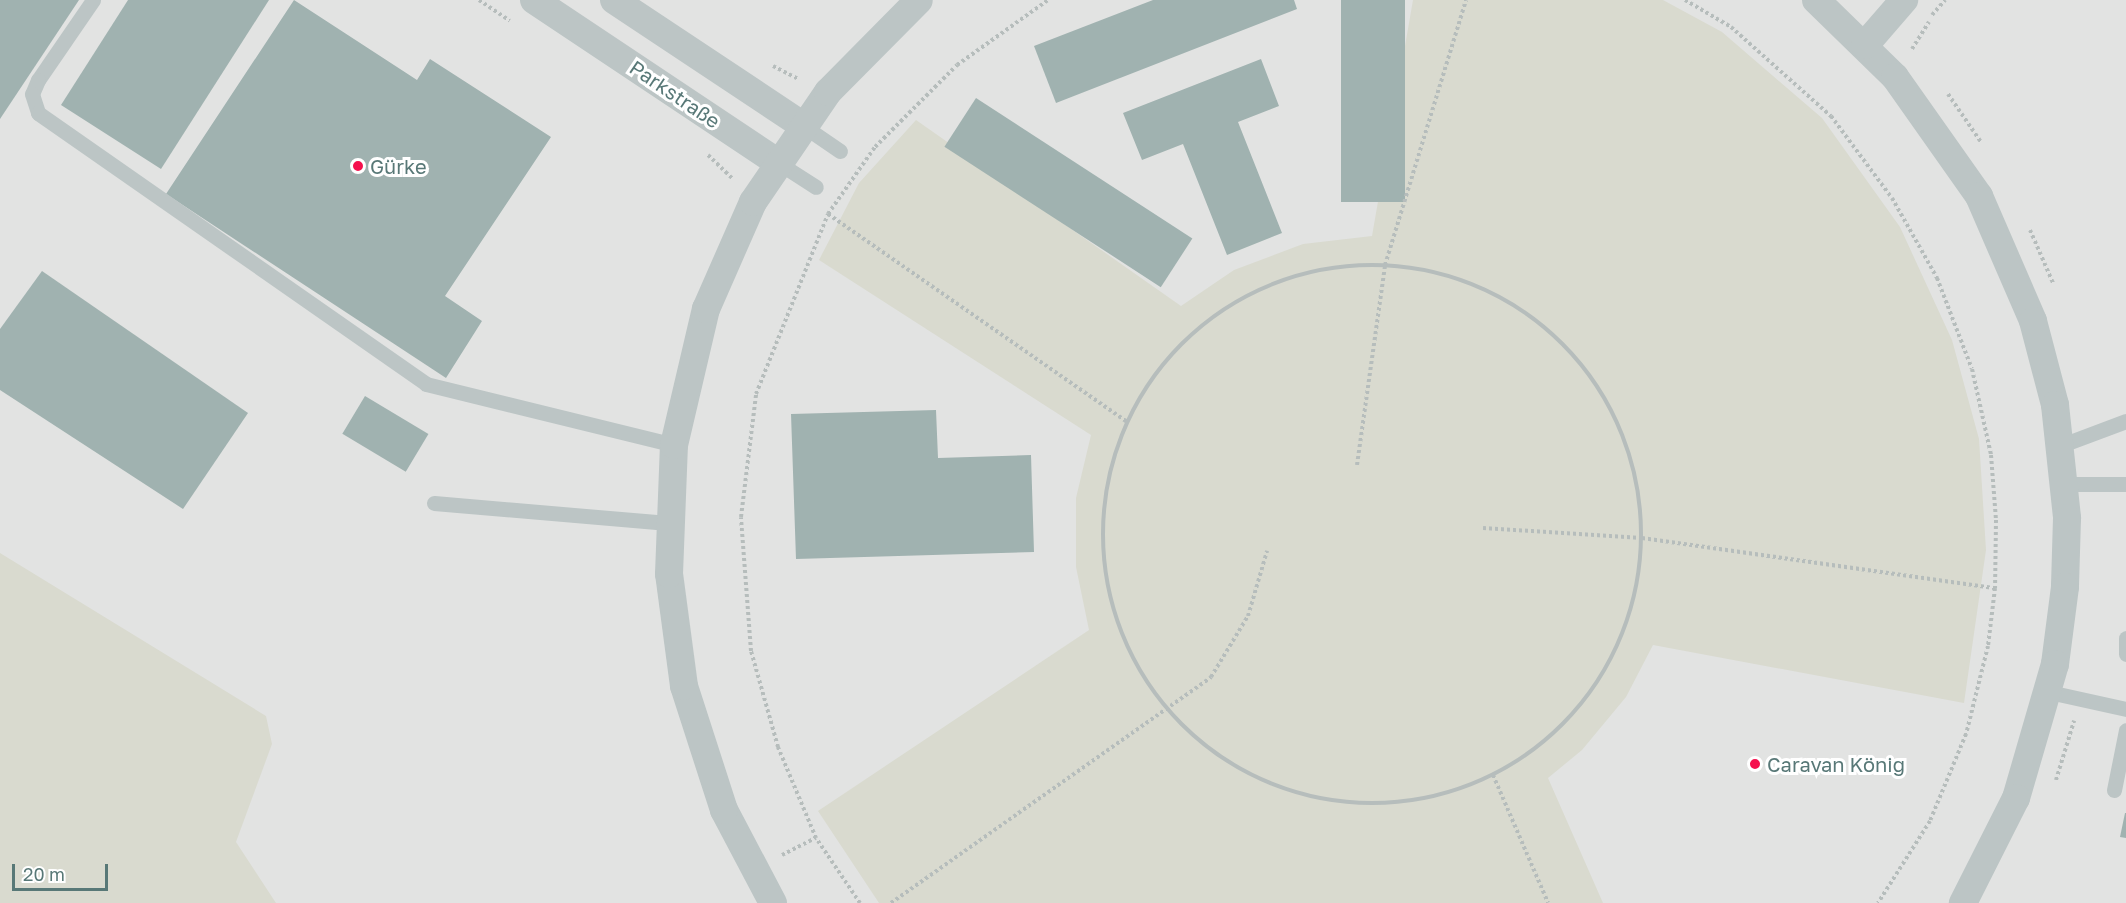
<!DOCTYPE html>
<meta charset="utf-8">
<style>
body{margin:0}
#map{position:relative;width:2126px;height:903px;overflow:hidden;background:#f5f2f0;font-family:"Golos Text",sans-serif}
div>[style]{position:absolute}
.built>*{inset:0;background:#e2e3e2;transform-origin:0 0}
.green>*{inset:0;background:#d9dacf}
.building>*{inset:0;background:#a0b2b0;transform-origin:0 0}
.path>*{height:4px;margin-top:-2px;transform-origin:0;background:repeating-linear-gradient(90deg,#b6bdbc 0 3px,transparent 0 6px)}
.path>.ring{margin:-2px;padding:0;box-sizing:content-box;background:none;border:4px solid #b6bdbc;border-radius:50%}
.lane>*{height:15px;margin:-7.5px;padding:0 7.5px;transform-origin:7.5px;border-radius:7.5px;background:#bcc5c5}
.street>*{height:28px;margin:-14px;padding:0 14px;transform-origin:14px;border-radius:14px;background:#bcc5c5}
.dots>*{width:16px;height:16px;translate:-50% -50%;box-sizing:border-box;border:3px solid #fff;border-radius:50%}
span{translate:-50% -50%;white-space:nowrap;text-align:center;line-height:1.15;-webkit-text-stroke:6px #fff;paint-order:stroke}
.street-label{font-size:20px;color:#587877}
.poi-label{font-size:20px;color:#587877}
.left{translate:0 -50%;text-align:left}
.scale{position:absolute;left:12px;top:864px;width:96px;height:27px;box-sizing:border-box;border:3px solid #587877;border-top:0;padding-left:8px;font-size:18px;line-height:21px;white-space:nowrap;color:#587877;-webkit-text-stroke:4px #fff;paint-order:stroke}
</style>
<div id="map">
<div class="built">
<i style="left:0;top:0;width:2126px;height:903px"></i>
</div>
<div class="green">
<i style="clip-path:polygon(1413px 0,1663px 0,1722px 32px,1822px 118px,1900px 227px,1952px 340px,1979px 439px,1986px 550px,1964px 703px,1653px 645px,1626px 697px,1582px 750px,1548px 778px,1603px 903px,879px 903px,818px 811px,1089px 630px,1076px 567px,1076px 498px,1091px 435px,819px 260px,859px 183px,916px 120px,1181px 306px,1234px 270px,1303px 244px,1372px 236px)"></i>
<i style="clip-path:polygon(0 553px,266px 716px,272px 744px,236px 842px,276px 903px,0 903px)"></i>
</div>
<div class="building">
<i style="clip-path:polygon(0 0,79px 0,0 119px)"></i>
<i style="clip-path:polygon(128px 0,269px 0,161px 169px,61px 105px)"></i>
<i style="clip-path:polygon(294px 0,417px 80px,430px 59px,551px 137px,445px 296px,482px 321px,446px 378px,166px 194px)"></i>
<i style="clip-path:polygon(1153px 0,1294px 0,1297px 9px,1056px 103px,1034px 46px)"></i>
<i style="left:1341px;top:0;width:64px;height:202px"></i>
<i style="clip-path:polygon(1261px 59px,1279px 106px,1238px 122px,1282px 233px,1227px 255px,1183px 144px,1142px 160px,1123px 113px)"></i>
<i style="left:976px;top:98px;width:258px;height:58px;rotate:33deg"></i>
<i style="clip-path:polygon(42px 271px,248px 413px,183px 509px,0 390px,0 329px)"></i>
<i style="left:365px;top:396px;width:74px;height:44px;rotate:31deg"></i>
<i style="clip-path:polygon(936px 410px,938px 458px,1031px 455px,1034px 552px,796px 559px,791px 414px)"></i>
<i style="clip-path:polygon(2125px 813px,2126px 813px,2126px 838px,2120px 837px)"></i>
</div>
<div class="path">
<i style="left:479px;top:0;width:37px;rotate:34deg"></i>
<i style="left:1685px;top:0;width:53px;rotate:30.4deg"></i>
<i style="left:1731px;top:27px;width:134px;rotate:41.7deg"></i>
<i style="left:1831px;top:116px;width:102px;rotate:53.4deg"></i>
<i style="left:1892px;top:198px;width:92px;rotate:60.6deg"></i>
<i style="left:1937px;top:278px;width:97px;rotate:69deg"></i>
<i style="left:1972px;top:369px;width:88px;rotate:77.5deg"></i>
<i style="left:1991px;top:455px;width:65px;rotate:85.6deg"></i>
<i style="left:1996px;top:520px;width:68px;rotate:90.8deg"></i>
<i style="left:1995px;top:588px;width:58px;rotate:96.9deg"></i>
<i style="left:1988px;top:646px;width:91px;rotate:104deg"></i>
<i style="left:1966px;top:734px;width:94px;rotate:112.5deg"></i>
<i style="left:1930px;top:821px;width:97px;rotate:122.4deg"></i>
<i style="left:1932px;top:15px;width:20px;rotate:-49deg"></i>
<i style="left:1912px;top:49px;width:32px;rotate:-58deg"></i>
<i style="left:773px;top:66px;width:29px;rotate:27deg"></i>
<i style="left:1948px;top:94px;width:58px;rotate:55.5deg"></i>
<i style="left:708px;top:155px;width:33px;rotate:44deg"></i>
<i style="left:828px;top:214px;width:364px;rotate:34.8deg"></i>
<i style="left:2030px;top:230px;width:58px;rotate:66.5deg"></i>
<i class="ring" style="left:1103px;top:265px;width:534px;height:534px"></i>
<i style="left:1357px;top:465px;width:202px;rotate:-82deg"></i>
<i style="left:1385px;top:265px;width:277px;rotate:-73deg"></i>
<i style="left:1483px;top:528px;width:159px;rotate:3.6deg"></i>
<i style="left:1642px;top:538px;width:357px;rotate:8.1deg"></i>
<i style="left:1493px;top:775px;width:139px;rotate:66.7deg"></i>
<i style="left:2056px;top:780px;width:62px;rotate:-73deg"></i>
<i style="left:782px;top:855px;width:38px;rotate:-27deg"></i>
<i style="left:860px;top:903px;width:78px;rotate:-124.1deg"></i>
<i style="left:816px;top:838px;width:99px;rotate:-112.7deg"></i>
<i style="left:778px;top:747px;width:100px;rotate:-105.7deg"></i>
<i style="left:751px;top:651px;width:134px;rotate:-94.3deg"></i>
<i style="left:741px;top:517px;width:124px;rotate:-83deg"></i>
<i style="left:756px;top:394px;width:194px;rotate:-68.2deg"></i>
<i style="left:828px;top:214px;width:82px;rotate:-55deg"></i>
<i style="left:875px;top:147px;width:116px;rotate:-45deg"></i>
<i style="left:957px;top:65px;width:112px;rotate:-35.5deg"></i>
<i style="left:891px;top:903px;width:392px;rotate:-35.2deg"></i>
<i style="left:1211px;top:677px;width:71px;rotate:-58.8deg"></i>
<i style="left:1248px;top:616px;width:68px;rotate:-73.7deg"></i>
</div>
<div class="lane">
<i style="left:93px;top:0;width:97px;rotate:124.5deg"></i>
<i style="left:38px;top:80px;width:15px;rotate:113deg"></i>
<i style="left:32px;top:94px;width:20px;rotate:72deg"></i>
<i style="left:38px;top:113px;width:473px;rotate:34.9deg"></i>
<i style="left:426px;top:384px;width:255px;rotate:13.8deg"></i>
<i style="left:802px;top:125px;width:46px;rotate:34.4deg"></i>
<i style="left:777px;top:162px;width:46px;rotate:32.7deg"></i>
<i style="left:2062px;top:445px;width:68px;rotate:-20.6deg"></i>
<i style="left:2065px;top:484px;width:61px"></i>
<i style="left:434px;top:503px;width:235px;rotate:4.9deg"></i>
<i style="left:2126px;top:638px;width:16px;rotate:90deg"></i>
<i style="left:2049px;top:692px;width:79px;rotate:12.4deg"></i>
<i style="left:2114px;top:790px;width:61px;rotate:-78.7deg"></i>
</div>
<div class="street">
<i style="left:534px;top:0;width:292px;rotate:33.7deg"></i>
<i style="left:614px;top:0;width:226px;rotate:33.6deg"></i>
<i style="left:1816px;top:0;width:110px;rotate:44.3deg"></i>
<i style="left:1895px;top:77px;width:146px;rotate:54.8deg"></i>
<i style="left:1979px;top:196px;width:136px;rotate:66.6deg"></i>
<i style="left:2033px;top:321px;width:87px;rotate:75.3deg"></i>
<i style="left:2055px;top:405px;width:114px;rotate:83.9deg"></i>
<i style="left:2067px;top:518px;width:69px;rotate:91.7deg"></i>
<i style="left:2065px;top:587px;width:78px;rotate:97.4deg"></i>
<i style="left:2055px;top:664px;width:140px;rotate:106.2deg"></i>
<i style="left:2016px;top:798px;width:118px;rotate:116.8deg"></i>
<i style="left:1865px;top:45px;width:60px;rotate:-49.1deg"></i>
<i style="left:773px;top:903px;width:105px;rotate:-117.8deg"></i>
<i style="left:724px;top:810px;width:130px;rotate:-107.9deg"></i>
<i style="left:684px;top:686px;width:113px;rotate:-97.6deg"></i>
<i style="left:669px;top:574px;width:129px;rotate:-87.8deg"></i>
<i style="left:674px;top:445px;width:140px;rotate:-76.8deg"></i>
<i style="left:706px;top:309px;width:117px;rotate:-66.3deg"></i>
<i style="left:753px;top:202px;width:133px;rotate:-55.7deg"></i>
<i style="left:828px;top:92px;width:129px;rotate:-45.3deg"></i>
</div>
<div class="dots">
<i style="left:358px;top:166px;background:#f5104d"></i>
<i style="left:1755px;top:764px;background:#f5104d"></i>
</div>
<div class="street-label">
<span style="left:675px;top:94px;rotate:34deg">Parkstraße</span>
</div>
<div class="poi-label">
<span class="left" style="left:370px;top:166px">Gürke</span>
<span class="left" style="left:1767px;top:764px">Caravan König</span>
</div>
<div class="scale">20 m</div>
</div>
